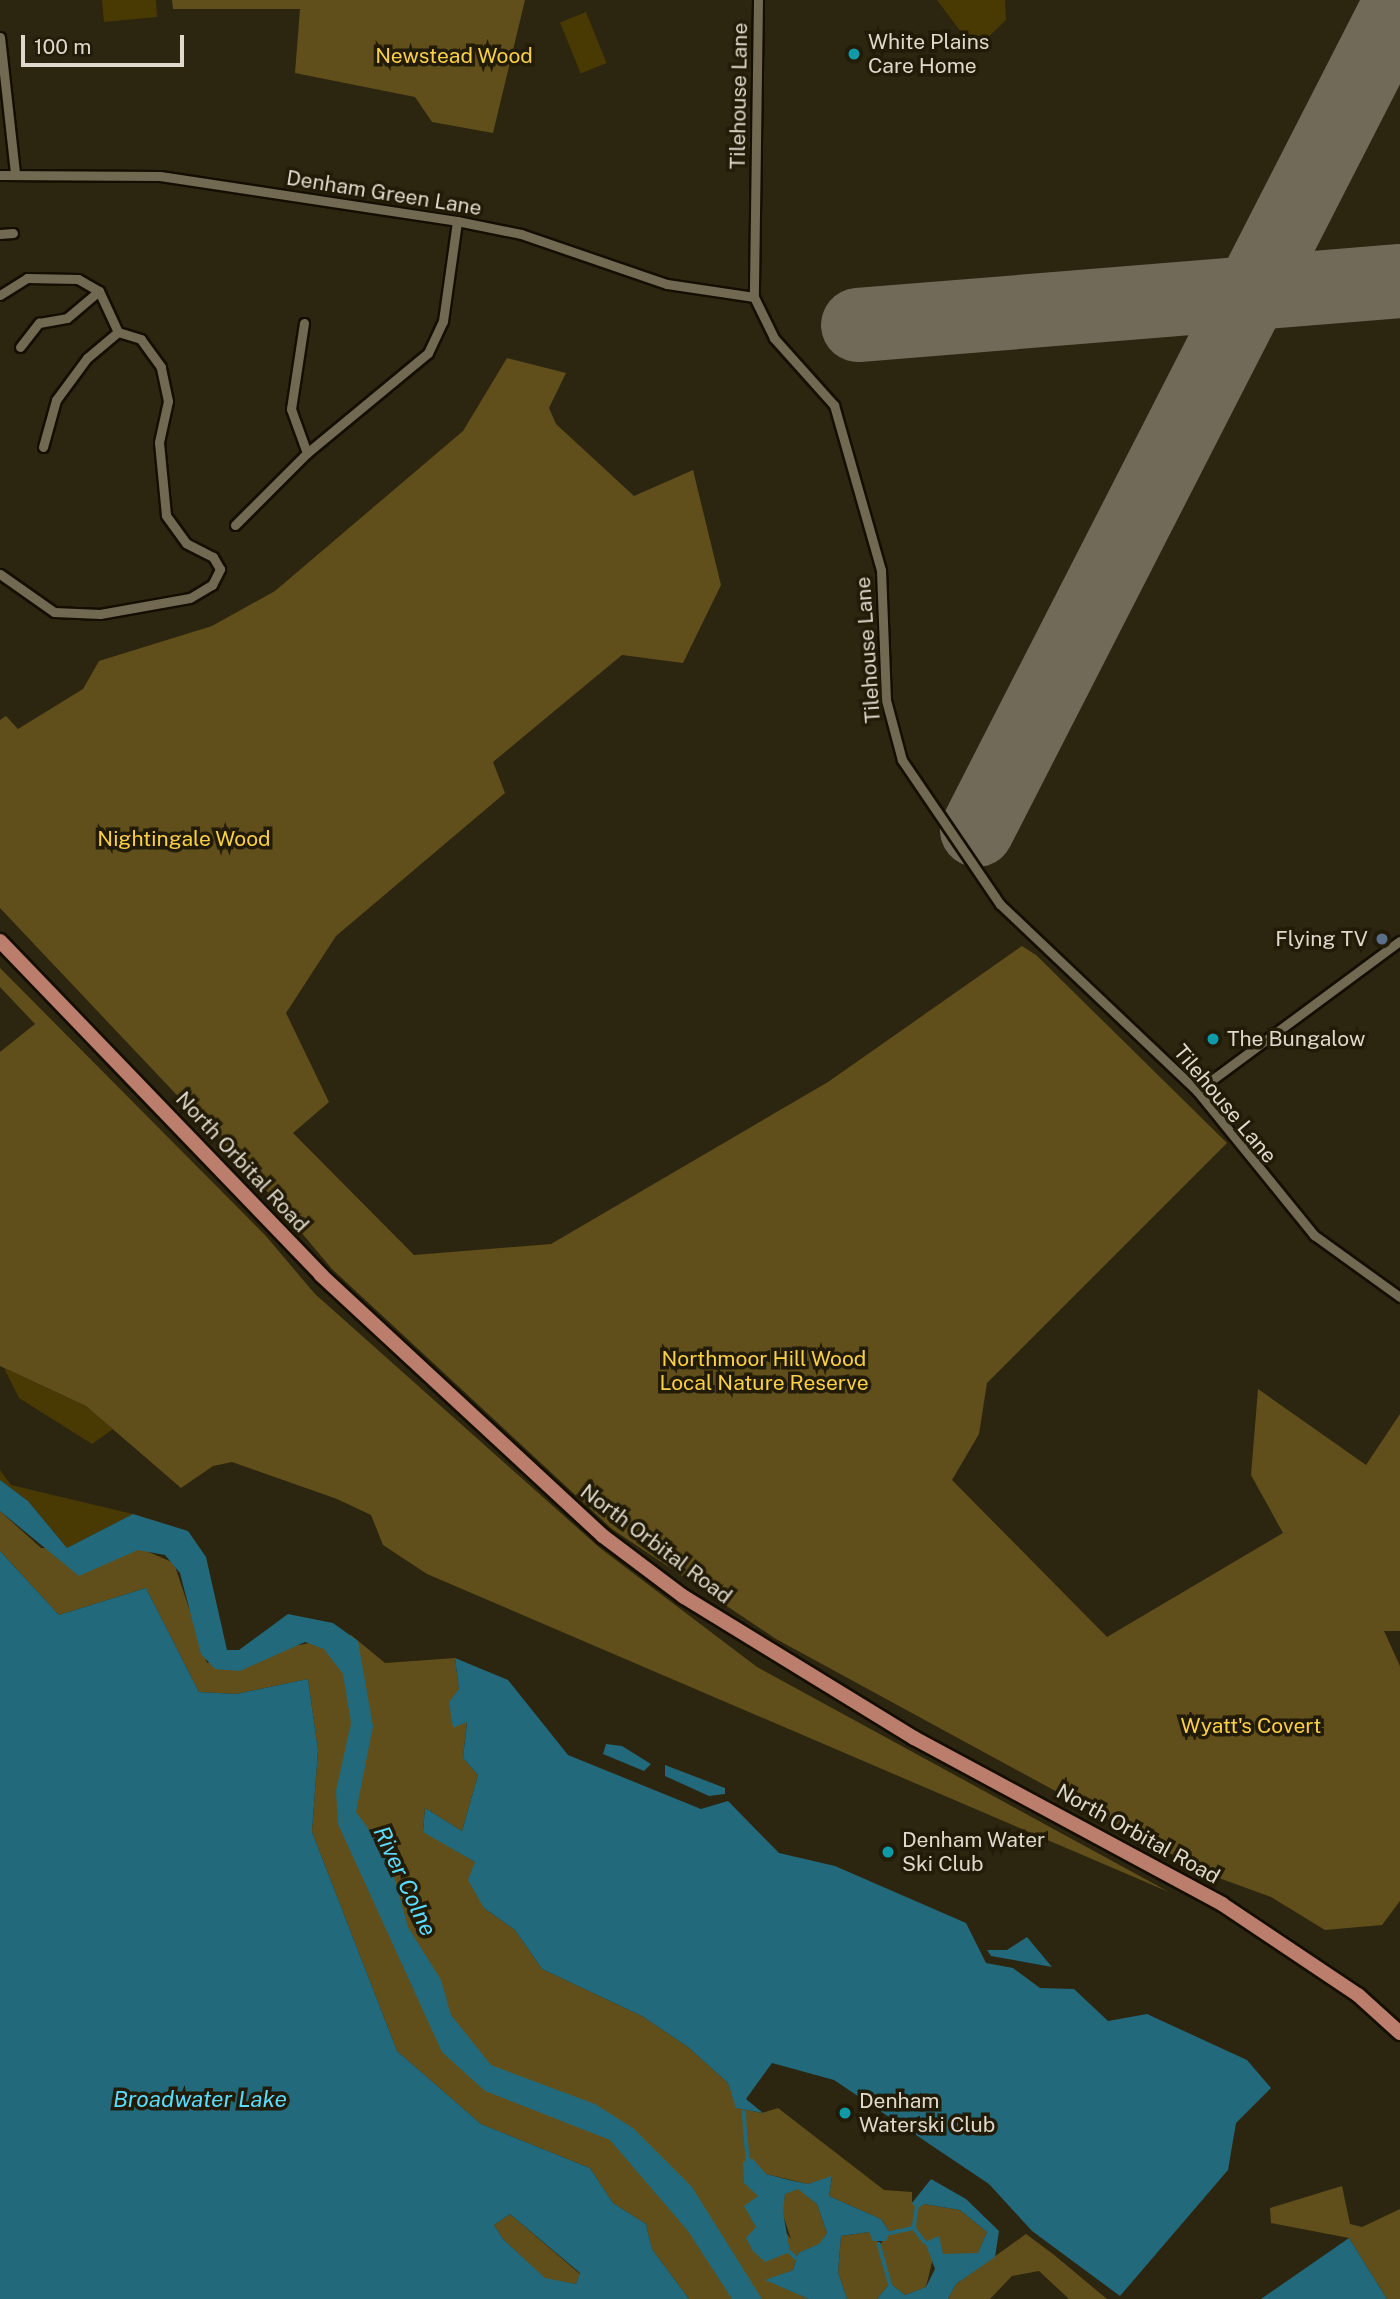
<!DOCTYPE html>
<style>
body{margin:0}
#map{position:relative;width:1400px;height:2299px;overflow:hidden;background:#2c2510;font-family:"Public Sans",sans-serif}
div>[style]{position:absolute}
.green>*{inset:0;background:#493903;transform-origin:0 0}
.forest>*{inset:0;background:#604f1a}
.water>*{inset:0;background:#22697b}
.stream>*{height:3.5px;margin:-1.75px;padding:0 1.75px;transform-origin:1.75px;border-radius:1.75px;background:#22697b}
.runway>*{height:74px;margin:-37px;padding:0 37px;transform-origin:37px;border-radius:37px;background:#716a59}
.roads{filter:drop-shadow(2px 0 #140e00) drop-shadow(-2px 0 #140e00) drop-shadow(0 2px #140e00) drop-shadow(0 -2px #140e00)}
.minor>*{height:9px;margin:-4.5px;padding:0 4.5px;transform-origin:4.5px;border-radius:4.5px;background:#716952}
.primary>*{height:14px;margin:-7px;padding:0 7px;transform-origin:7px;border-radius:7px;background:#bb7e6d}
.dots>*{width:19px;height:19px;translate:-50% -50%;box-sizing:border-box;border:4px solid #221b07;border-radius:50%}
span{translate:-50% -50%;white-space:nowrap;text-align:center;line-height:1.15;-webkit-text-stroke:7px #221b07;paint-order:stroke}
.poi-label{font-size:21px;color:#ded9cc}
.left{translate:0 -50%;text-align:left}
.right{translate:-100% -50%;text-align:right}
.park-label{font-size:21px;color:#fad049}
.street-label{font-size:21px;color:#ded9cc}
.water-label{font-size:23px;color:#59dcff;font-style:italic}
.scale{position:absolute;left:21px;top:35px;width:163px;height:32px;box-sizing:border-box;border:4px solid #ded9cc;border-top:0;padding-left:9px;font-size:21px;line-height:24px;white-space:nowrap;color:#ded9cc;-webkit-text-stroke:5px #221b07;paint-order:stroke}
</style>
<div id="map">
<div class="green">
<i style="clip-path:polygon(102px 0,156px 0,157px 17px,104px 22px)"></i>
<i style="clip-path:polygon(937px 0,1005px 0,1006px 20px,981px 44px,970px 44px)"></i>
<i style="left:586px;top:12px;width:55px;height:28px;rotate:68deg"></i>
<i style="clip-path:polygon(4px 1368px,86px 1406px,113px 1429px,92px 1444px,19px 1398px)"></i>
<i style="clip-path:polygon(0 1470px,11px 1485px,133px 1514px,67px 1548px,28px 1501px,0 1480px)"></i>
</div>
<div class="forest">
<i style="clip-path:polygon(172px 0,525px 0,493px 133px,432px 122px,415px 97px,295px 73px,300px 9px,173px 9px)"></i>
<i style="clip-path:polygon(507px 358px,566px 373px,549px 408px,556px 424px,634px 496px,693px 470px,721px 585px,683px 663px,622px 655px,493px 762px,505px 793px,336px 936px,286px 1013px,329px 1102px,293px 1133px,414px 1255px,551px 1244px,828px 1082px,1022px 946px,1036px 955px,1227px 1143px,987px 1383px,979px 1434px,952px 1480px,1107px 1637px,1283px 1533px,1251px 1475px,1258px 1389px,1366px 1465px,1400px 1414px,1400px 1631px,1384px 1631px,1400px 1666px,1400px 1901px,1382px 1925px,1325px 1930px,1271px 1897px,1208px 1874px,776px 1639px,612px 1529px,332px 1269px,259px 1182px,0 908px,0 720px,6px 716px,18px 729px,83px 689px,99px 661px,212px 626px,275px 591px,463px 431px)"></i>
<i style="clip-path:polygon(0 968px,265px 1235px,315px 1294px,600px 1548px,757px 1667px,1169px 1892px,427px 1574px,383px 1545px,371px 1515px,337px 1499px,232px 1462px,213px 1466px,181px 1488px,86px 1406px,0 1366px,0 1052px,35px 1024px,0 987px)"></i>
<i style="clip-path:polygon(0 1511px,41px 1548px,144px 1550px,174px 1563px,207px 1663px,351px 1635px,385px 1663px,455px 1658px,459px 1689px,453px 1727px,467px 1721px,463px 1758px,478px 1775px,462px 1831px,425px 1808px,423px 1831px,475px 1862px,484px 1908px,515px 1930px,542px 1969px,642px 2016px,688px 2047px,728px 2083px,737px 2108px,762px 2113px,778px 2108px,884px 2190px,912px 2192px,912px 2202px,960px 2210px,987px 2232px,978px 2254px,943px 2254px,938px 2237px,926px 2287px,905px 2295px,890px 2283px,877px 2299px,847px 2299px,838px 2272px,841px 2236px,869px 2232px,880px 2244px,890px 2233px,881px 2219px,829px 2196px,832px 2177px,808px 2184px,766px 2174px,758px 2196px,791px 2239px,782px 2212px,785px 2194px,798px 2188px,817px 2204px,827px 2233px,820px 2244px,798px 2253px,793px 2270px,767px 2280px,809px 2299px,689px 2299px,652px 2249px,646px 2224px,613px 2203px,590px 2168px,481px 2124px,397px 2051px,312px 1832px,318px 1750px,308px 1679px,236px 1694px,199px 1692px,146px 1588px,59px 1615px,0 1551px)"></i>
<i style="clip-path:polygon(1342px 2186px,1350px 2224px,1362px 2227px,1400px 2209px,1400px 2299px,1387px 2299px,1349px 2238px,1271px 2223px,1270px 2208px)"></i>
<i style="clip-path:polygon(510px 2214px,580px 2274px,576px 2284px,545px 2279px,503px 2239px,494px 2225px)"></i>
<i style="clip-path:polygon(1026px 2234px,1053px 2254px,1107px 2299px,1069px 2299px,1039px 2271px,1012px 2276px,990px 2299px,948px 2299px,956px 2284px)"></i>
</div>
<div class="water">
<i style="clip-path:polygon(0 1480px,28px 1501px,67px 1548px,133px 1514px,188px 1531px,206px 1557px,227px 1650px,239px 1650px,288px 1614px,333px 1623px,358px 1641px,373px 1726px,356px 1812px,388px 1855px,408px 1927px,441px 1980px,451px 2015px,491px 2065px,595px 2104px,633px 2128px,692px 2187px,762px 2299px,732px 2299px,688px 2231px,610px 2140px,485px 2091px,442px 2052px,338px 1824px,336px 1791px,351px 1723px,343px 1674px,324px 1649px,305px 1642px,240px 1671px,215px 1669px,201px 1654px,180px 1573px,165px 1555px,138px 1550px,79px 1576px,0 1511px)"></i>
<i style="clip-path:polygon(evenodd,0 1551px,59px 1615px,146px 1588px,199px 1692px,236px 1694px,308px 1679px,318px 1750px,312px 1832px,397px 2051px,481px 2124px,590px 2168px,613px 2203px,646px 2224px,652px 2249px,689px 2299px,0 2299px,0 1551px,510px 2214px,580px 2273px,576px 2284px,545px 2278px,503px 2239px,494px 2225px,510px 2214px)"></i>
<i style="clip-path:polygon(455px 1658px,508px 1680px,568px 1755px,701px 1809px,728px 1801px,779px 1853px,835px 1866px,966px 1923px,986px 1963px,1013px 1968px,1040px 1988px,1074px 1989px,1108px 2021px,1147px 2014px,1247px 2060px,1271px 2088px,1236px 2123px,1228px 2170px,1120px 2296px,1032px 2231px,989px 2184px,834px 2080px,772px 2063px,746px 2099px,763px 2113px,736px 2108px,728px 2083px,688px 2047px,642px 2016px,542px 1969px,515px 1930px,484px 1908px,468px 1880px,475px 1862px,423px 1832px,425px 1808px,462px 1831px,478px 1775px,463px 1758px,467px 1722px,453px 1728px,449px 1702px,459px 1689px)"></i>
<i style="clip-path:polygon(606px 1744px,622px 1746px,651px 1764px,644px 1771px,603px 1754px)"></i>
<i style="clip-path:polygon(665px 1765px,725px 1788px,725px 1794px,709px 1796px,665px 1776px)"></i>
<i style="clip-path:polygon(1027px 1937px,1052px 1967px,991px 1956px,987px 1950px,1007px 1950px)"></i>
<i style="clip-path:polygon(752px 2158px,766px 2174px,789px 2180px,808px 2184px,832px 2176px,829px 2196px,881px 2219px,890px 2233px,886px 2241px,873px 2241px,869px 2232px,841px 2236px,838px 2272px,847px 2299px,809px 2299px,765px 2280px,793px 2270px,798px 2253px,819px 2244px,827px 2233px,817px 2204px,798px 2189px,785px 2194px,783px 2212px,790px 2252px,765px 2262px,753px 2251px,746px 2238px,756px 2227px,744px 2206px,758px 2196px,744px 2183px,743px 2162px)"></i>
<i style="clip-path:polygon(931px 2179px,966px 2199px,999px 2231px,995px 2257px,956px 2284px,948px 2299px,877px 2299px,890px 2283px,905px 2295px,926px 2287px,935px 2269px,925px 2242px,939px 2236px,943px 2254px,978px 2253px,987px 2232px,960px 2210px,924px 2204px,917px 2209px,912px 2203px)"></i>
<i style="clip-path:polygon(1349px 2238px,1387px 2299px,1261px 2299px)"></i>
</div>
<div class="stream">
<i style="left:744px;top:2112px;width:48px;rotate:85.2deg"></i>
<i style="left:917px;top:2209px;width:19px;rotate:99deg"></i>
<i style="left:914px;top:2228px;width:18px;rotate:52deg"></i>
<i style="left:890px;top:2233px;width:25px;rotate:-12deg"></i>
<i style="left:879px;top:2244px;width:41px;rotate:74.2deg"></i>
<i style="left:790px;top:2252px;width:8px;rotate:45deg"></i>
</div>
<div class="runway">
<i style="left:858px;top:325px;width:544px;rotate:-4.64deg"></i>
<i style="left:977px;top:830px;width:929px;rotate:-62.91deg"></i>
</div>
<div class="roads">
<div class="minor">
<i style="left:758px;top:0;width:297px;rotate:90.8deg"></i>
<i style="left:754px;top:297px;width:46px;rotate:64deg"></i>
<i style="left:774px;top:338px;width:90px;rotate:48.2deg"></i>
<i style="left:834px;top:405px;width:172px;rotate:74.1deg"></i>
<i style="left:881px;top:570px;width:130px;rotate:87.8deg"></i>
<i style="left:886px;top:700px;width:62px;rotate:75.1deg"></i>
<i style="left:902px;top:760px;width:174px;rotate:55.8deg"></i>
<i style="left:1000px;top:904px;width:272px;rotate:43.5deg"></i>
<i style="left:1197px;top:1091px;width:186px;rotate:50.9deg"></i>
<i style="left:1314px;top:1235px;width:106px;rotate:35.8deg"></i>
<i style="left:0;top:37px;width:137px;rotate:83.7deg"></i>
<i style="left:0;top:175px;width:160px;rotate:0.4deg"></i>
<i style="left:160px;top:176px;width:300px;rotate:8.6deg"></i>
<i style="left:457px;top:221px;width:65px;rotate:11.5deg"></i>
<i style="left:521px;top:234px;width:154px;rotate:18.9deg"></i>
<i style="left:667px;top:284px;width:88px;rotate:8.5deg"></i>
<i style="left:0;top:234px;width:13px;rotate:-4deg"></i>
<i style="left:0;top:295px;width:32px;rotate:-32deg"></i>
<i style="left:27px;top:278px;width:51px;rotate:1.1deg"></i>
<i style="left:78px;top:279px;width:24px;rotate:30deg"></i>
<i style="left:99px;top:291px;width:45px;rotate:65.1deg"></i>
<i style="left:304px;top:323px;width:87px;rotate:98.6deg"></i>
<i style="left:291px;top:409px;width:47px;rotate:70deg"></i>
<i style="left:20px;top:347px;width:31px;rotate:-52deg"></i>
<i style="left:39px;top:323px;width:28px;rotate:-10deg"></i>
<i style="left:67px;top:318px;width:42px;rotate:-40.2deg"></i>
<i style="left:43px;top:447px;width:49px;rotate:-74.5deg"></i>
<i style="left:56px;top:400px;width:52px;rotate:-53.6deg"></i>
<i style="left:87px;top:358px;width:40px;rotate:-40deg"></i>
<i style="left:235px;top:525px;width:102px;rotate:-45deg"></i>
<i style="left:307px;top:453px;width:157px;rotate:-39.6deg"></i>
<i style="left:428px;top:353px;width:35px;rotate:-65deg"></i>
<i style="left:443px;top:321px;width:101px;rotate:-82deg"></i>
<i style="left:0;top:574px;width:66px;rotate:35.1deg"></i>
<i style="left:54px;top:612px;width:46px;rotate:2.5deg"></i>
<i style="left:100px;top:614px;width:91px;rotate:-10.1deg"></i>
<i style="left:190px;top:598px;width:26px;rotate:-31deg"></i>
<i style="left:212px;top:585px;width:18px;rotate:-63deg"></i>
<i style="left:220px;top:569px;width:14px;rotate:-120deg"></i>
<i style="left:213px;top:557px;width:30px;rotate:-153deg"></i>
<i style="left:186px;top:543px;width:34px;rotate:-126deg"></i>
<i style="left:166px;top:515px;width:73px;rotate:-95.5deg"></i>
<i style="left:159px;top:442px;width:42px;rotate:-77.6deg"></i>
<i style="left:168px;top:401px;width:35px;rotate:-102deg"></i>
<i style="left:161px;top:367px;width:34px;rotate:-126deg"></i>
<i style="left:141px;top:339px;width:24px;rotate:-163deg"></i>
<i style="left:1197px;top:1091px;width:252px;rotate:-36.5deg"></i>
</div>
<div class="primary">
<i style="left:0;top:941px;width:463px;rotate:46.1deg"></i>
<i style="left:321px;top:1275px;width:384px;rotate:42.8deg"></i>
<i style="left:603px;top:1536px;width:101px;rotate:37deg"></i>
<i style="left:684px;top:1597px;width:270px;rotate:31.5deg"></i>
<i style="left:914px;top:1738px;width:350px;rotate:28.3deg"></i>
<i style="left:1222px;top:1904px;width:164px;rotate:33.8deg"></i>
<i style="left:1358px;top:1995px;width:57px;rotate:42.1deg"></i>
</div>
</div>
<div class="dots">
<i style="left:854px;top:54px;background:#0f9aa8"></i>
<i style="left:1382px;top:939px;background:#5c6f8a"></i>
<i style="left:1213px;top:1039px;background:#0f9aa8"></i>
<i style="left:888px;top:1852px;background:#0f9aa8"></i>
<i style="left:845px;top:2113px;background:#0f9aa8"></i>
</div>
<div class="poi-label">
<span class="left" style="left:868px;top:54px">White Plains<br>Care Home</span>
<span class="right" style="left:1368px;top:939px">Flying TV</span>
<span class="left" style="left:1227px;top:1039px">The Bungalow</span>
<span class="left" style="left:902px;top:1852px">Denham Water<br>Ski Club</span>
<span class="left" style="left:859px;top:2113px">Denham<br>Waterski Club</span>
</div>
<div class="park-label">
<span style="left:454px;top:56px">Newstead Wood</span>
<span style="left:184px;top:839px">Nightingale Wood</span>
<span style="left:764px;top:1371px">Northmoor Hill Wood<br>Local Nature Reserve</span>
<span style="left:1251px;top:1726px">Wyatt's Covert</span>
</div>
<div class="street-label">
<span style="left:739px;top:96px;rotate:-89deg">Tilehouse Lane</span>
<span style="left:384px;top:193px;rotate:9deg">Denham Green Lane</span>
<span style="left:868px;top:650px;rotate:-94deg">Tilehouse Lane</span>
<span style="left:1225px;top:1104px;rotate:50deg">Tilehouse Lane</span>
<span style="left:242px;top:1162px;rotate:47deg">North Orbital Road</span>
<span style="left:656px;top:1544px;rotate:37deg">North Orbital Road</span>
<span style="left:1138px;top:1834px;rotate:29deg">North Orbital Road</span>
</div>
<div class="water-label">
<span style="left:405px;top:1881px;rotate:65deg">River Colne</span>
<span style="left:200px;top:2099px">Broadwater Lake</span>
</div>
<div class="scale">100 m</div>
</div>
